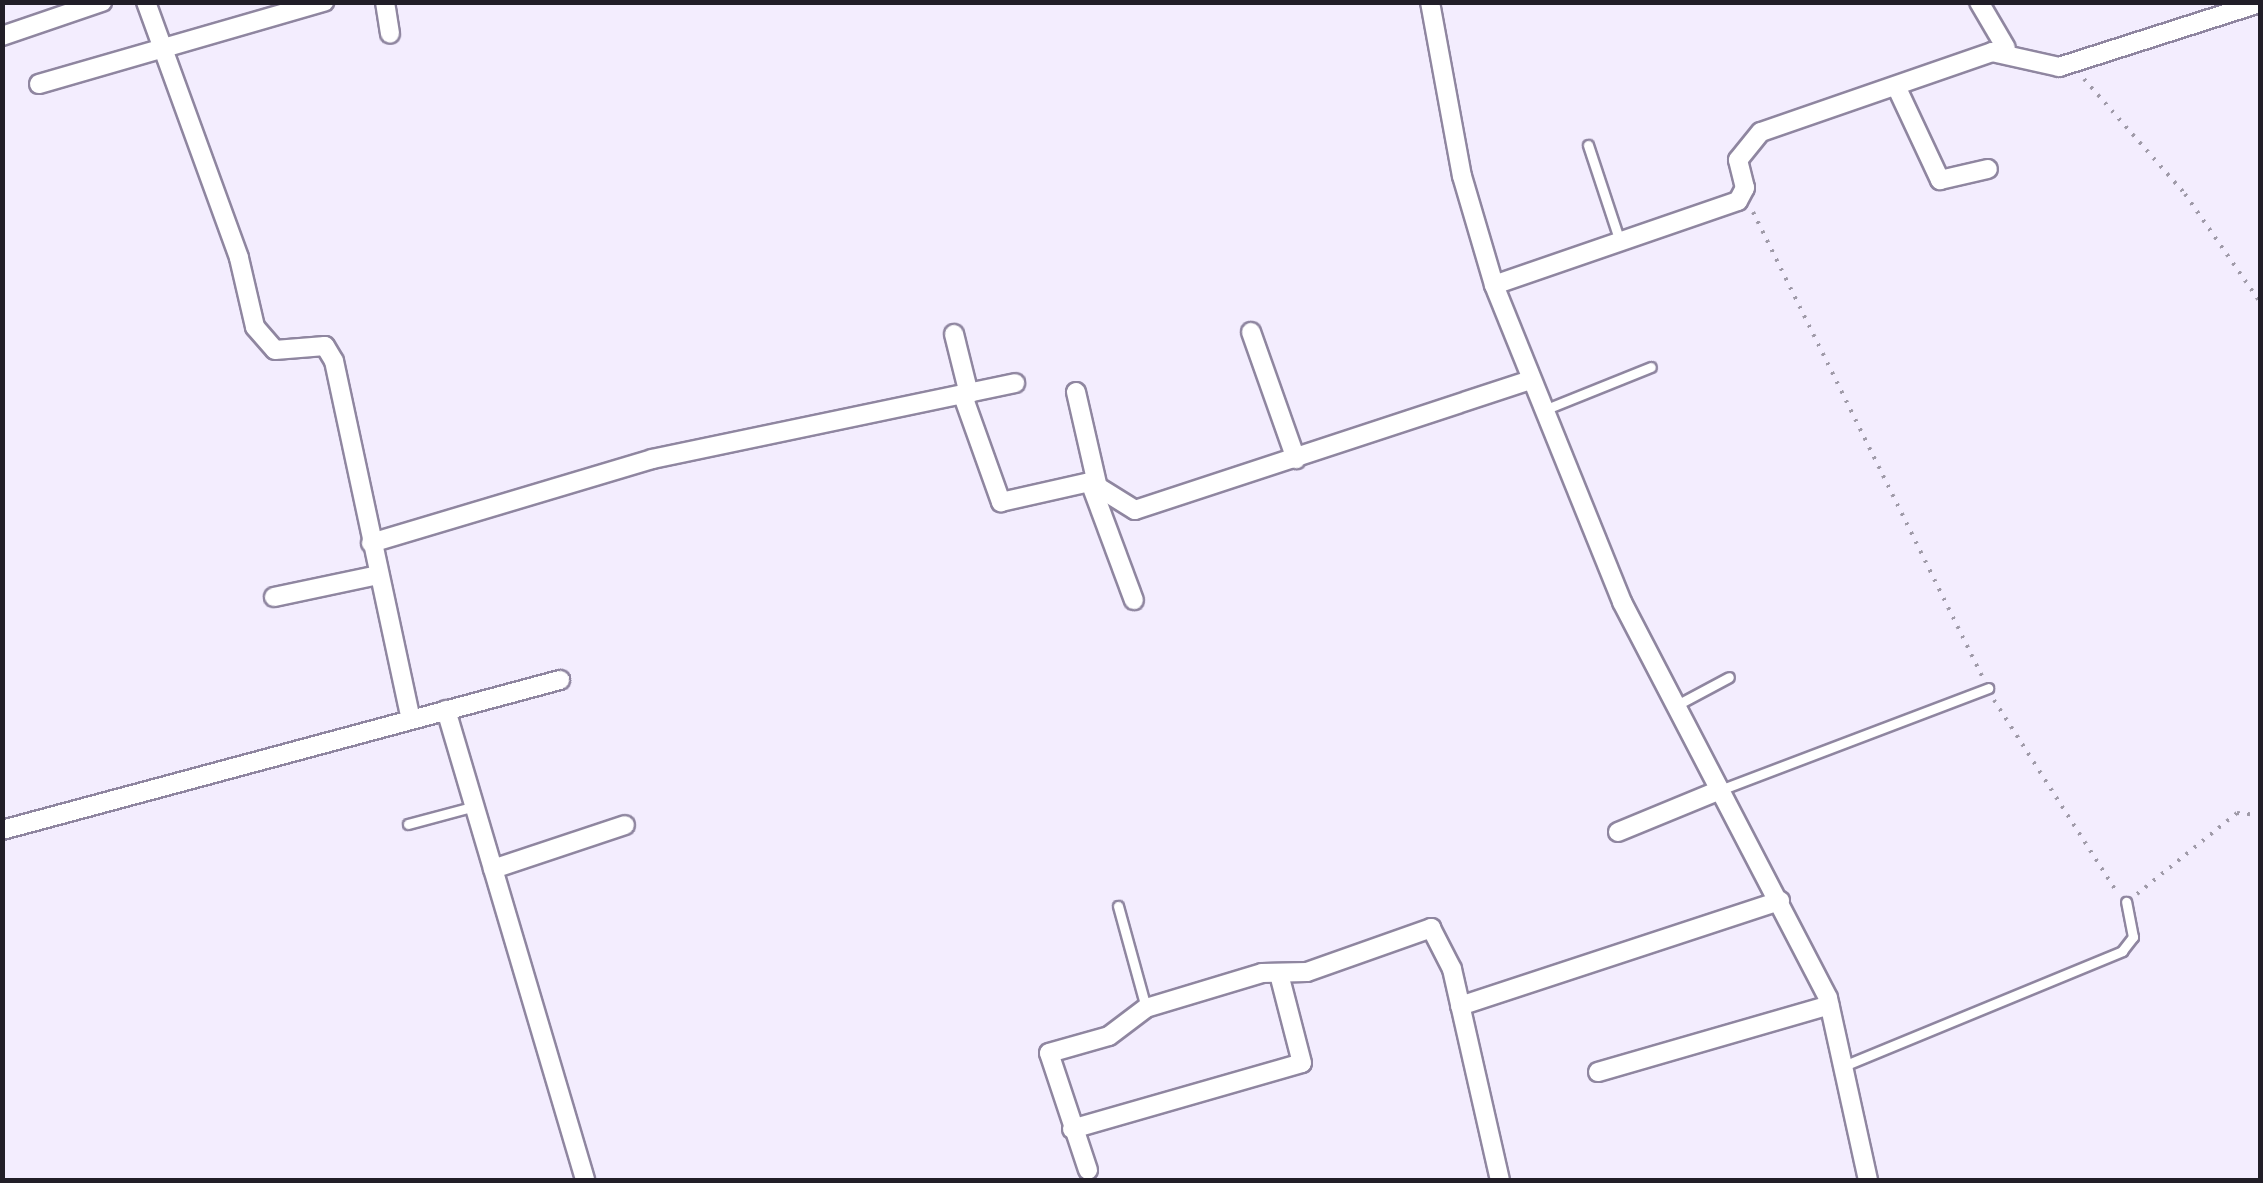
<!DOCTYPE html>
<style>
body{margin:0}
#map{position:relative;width:2263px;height:1183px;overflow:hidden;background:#f3edfe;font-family:Overpass,sans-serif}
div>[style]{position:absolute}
.path>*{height:4px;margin-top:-2px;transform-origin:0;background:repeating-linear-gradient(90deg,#9f9aa8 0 2.5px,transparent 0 10.5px)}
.roads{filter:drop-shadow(2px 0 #8f86a0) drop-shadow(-2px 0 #8f86a0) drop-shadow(0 2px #8f86a0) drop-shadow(0 -2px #8f86a0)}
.service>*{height:9px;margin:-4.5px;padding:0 4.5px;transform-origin:4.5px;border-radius:4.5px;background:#fff}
.minor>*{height:18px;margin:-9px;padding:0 9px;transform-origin:9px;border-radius:9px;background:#fff}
span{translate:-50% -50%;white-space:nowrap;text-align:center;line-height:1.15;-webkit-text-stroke:8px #fefefe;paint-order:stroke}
.frame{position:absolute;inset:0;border:5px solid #211e28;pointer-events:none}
</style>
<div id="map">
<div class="path">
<i style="left:2084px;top:79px;width:153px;rotate:48.7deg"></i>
<i style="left:2185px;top:194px;width:131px;rotate:55.2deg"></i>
<i style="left:1753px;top:212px;width:520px;rotate:63.73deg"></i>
<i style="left:1994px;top:700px;width:230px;rotate:57.4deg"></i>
<i style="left:2137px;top:894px;width:129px;rotate:-39deg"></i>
<i style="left:2237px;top:813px;width:23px;rotate:5deg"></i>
</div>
<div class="roads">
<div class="service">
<i style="left:1588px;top:145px;width:102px;rotate:71.7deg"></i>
<i style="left:1544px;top:410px;width:115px;rotate:-21.9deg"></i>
<i style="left:1675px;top:706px;width:61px;rotate:-28.2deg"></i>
<i style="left:1720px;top:790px;width:287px;rotate:-20.8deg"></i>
<i style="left:408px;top:824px;width:69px;rotate:-15deg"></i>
<i style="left:1118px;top:906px;width:106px;rotate:74.6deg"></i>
<i style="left:1846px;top:1065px;width:299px;rotate:-22.4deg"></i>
<i style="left:2122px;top:951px;width:18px;rotate:-52deg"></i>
<i style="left:2133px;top:937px;width:36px;rotate:-101deg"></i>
</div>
<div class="minor">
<i style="left:146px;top:2px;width:272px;rotate:70deg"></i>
<i style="left:239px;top:258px;width:71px;rotate:76.9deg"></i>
<i style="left:255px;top:327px;width:30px;rotate:49deg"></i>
<i style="left:275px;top:350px;width:50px;rotate:-4.6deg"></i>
<i style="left:325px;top:346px;width:17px;rotate:59deg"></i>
<i style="left:334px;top:361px;width:364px;rotate:77.9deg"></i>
<i style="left:385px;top:2px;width:32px;rotate:81deg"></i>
<i style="left:1430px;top:2px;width:177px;rotate:79.6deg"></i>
<i style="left:1462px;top:176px;width:114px;rotate:73.6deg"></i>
<i style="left:1494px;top:285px;width:342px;rotate:68deg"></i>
<i style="left:1622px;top:602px;width:446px;rotate:62.5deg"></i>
<i style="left:1828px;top:998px;width:186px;rotate:77.6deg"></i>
<i style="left:1979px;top:2px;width:53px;rotate:59.6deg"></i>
<i style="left:2px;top:36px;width:106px;rotate:-18.8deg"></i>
<i style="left:39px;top:84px;width:297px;rotate:-16.1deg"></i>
<i style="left:1896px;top:86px;width:104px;rotate:64.9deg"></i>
<i style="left:1940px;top:180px;width:49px;rotate:-12.9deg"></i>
<i style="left:1494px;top:285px;width:258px;rotate:-19deg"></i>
<i style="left:1738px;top:201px;width:15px;rotate:-62deg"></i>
<i style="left:1745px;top:188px;width:29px;rotate:-104deg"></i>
<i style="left:1738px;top:160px;width:36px;rotate:-51deg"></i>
<i style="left:1761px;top:132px;width:244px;rotate:-19.1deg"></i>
<i style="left:1992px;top:52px;width:69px;rotate:12.6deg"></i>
<i style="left:2059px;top:67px;width:211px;rotate:-17.7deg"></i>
<i style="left:1251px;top:332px;width:135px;rotate:70.5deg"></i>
<i style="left:954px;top:334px;width:62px;rotate:76deg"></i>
<i style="left:1076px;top:392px;width:94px;rotate:77.1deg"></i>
<i style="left:963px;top:396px;width:113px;rotate:70.3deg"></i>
<i style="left:1001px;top:502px;width:91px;rotate:-12.7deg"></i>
<i style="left:1090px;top:482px;width:53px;rotate:31.9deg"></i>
<i style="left:1135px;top:510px;width:417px;rotate:-18.2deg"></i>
<i style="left:1090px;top:482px;width:126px;rotate:69.6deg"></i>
<i style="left:371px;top:543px;width:293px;rotate:-16.6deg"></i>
<i style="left:652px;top:459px;width:371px;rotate:-11.8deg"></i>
<i style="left:274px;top:597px;width:106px;rotate:-11.9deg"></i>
<i style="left:446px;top:710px;width:490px;rotate:73.5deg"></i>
<i style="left:2px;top:830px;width:578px;rotate:-15.05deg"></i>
<i style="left:1618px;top:832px;width:110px;rotate:-22.4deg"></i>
<i style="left:493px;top:869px;width:139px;rotate:-18.4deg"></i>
<i style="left:1460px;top:1006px;width:337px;rotate:-18.2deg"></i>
<i style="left:1598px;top:1072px;width:241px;rotate:-16.1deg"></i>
<i style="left:1072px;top:1129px;width:239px;rotate:-16deg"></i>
<i style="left:1302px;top:1063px;width:88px;rotate:-104.5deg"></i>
<i style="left:1088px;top:1170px;width:123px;rotate:-108.4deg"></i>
<i style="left:1049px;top:1053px;width:62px;rotate:-15.8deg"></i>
<i style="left:1109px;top:1036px;width:46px;rotate:-37.1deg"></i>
<i style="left:1146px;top:1008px;width:121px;rotate:-16.8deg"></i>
<i style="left:1262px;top:973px;width:45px;rotate:-1.3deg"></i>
<i style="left:1307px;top:972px;width:132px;rotate:-19.5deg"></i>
<i style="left:1431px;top:928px;width:46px;rotate:62.9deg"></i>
<i style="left:1452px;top:969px;width:216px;rotate:77.2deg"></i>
</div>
</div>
<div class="frame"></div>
</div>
